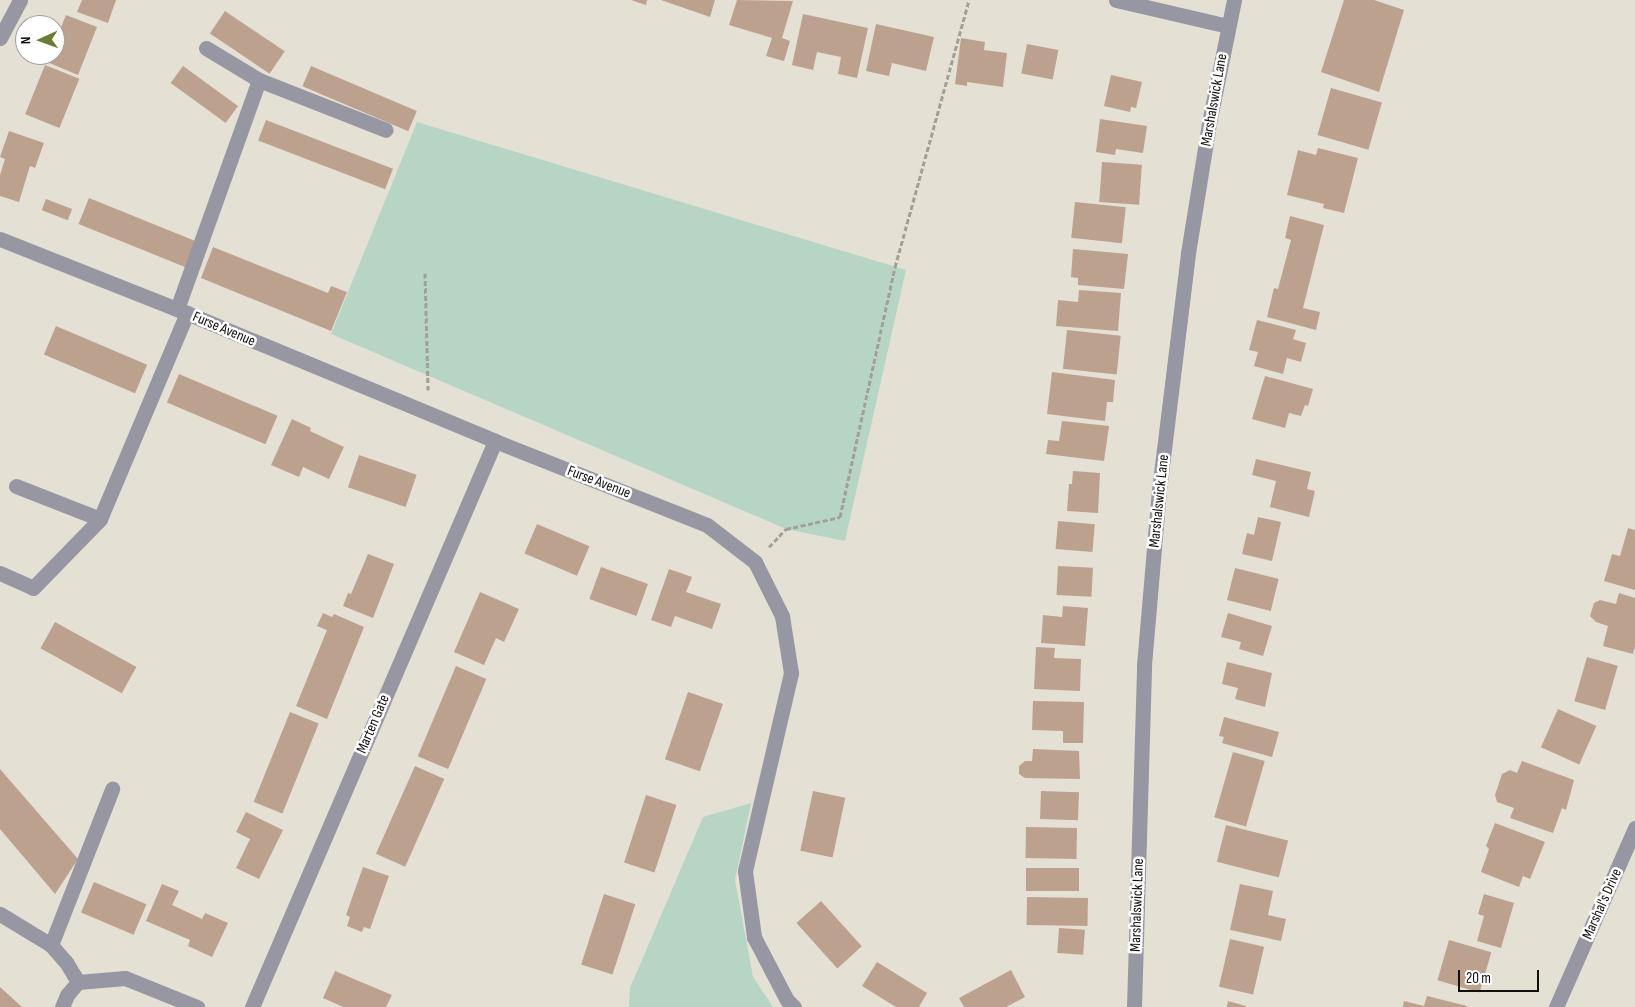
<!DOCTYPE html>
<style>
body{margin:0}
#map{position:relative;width:1635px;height:1007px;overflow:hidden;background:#e5e0d4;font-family:"Sofia Sans Condensed",sans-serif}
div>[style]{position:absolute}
.green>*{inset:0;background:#b6d5c4}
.building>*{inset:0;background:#bda18f;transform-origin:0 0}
.path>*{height:3px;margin-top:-1.5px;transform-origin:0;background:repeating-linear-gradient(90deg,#a39f95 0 5px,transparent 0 7.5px)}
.minor>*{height:15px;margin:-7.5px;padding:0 7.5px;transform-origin:7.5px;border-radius:7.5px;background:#9797a4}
span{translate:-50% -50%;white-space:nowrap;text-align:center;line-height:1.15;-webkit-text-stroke:5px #fff;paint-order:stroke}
.street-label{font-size:15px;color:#110f0b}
.north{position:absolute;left:15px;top:15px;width:50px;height:50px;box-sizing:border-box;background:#fff;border:1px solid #a09f9d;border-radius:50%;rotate:268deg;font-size:14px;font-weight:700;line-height:20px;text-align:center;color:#110f0b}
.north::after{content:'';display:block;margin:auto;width:18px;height:22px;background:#687f30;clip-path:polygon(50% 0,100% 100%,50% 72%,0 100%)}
.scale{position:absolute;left:1458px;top:970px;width:81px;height:22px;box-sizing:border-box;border:2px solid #110f0b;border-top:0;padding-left:6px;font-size:15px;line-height:18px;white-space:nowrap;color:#110f0b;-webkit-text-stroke:4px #fff;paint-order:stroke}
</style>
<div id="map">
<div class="green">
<i style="clip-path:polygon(417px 122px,906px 270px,845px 541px,786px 529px,331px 334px)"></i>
<i style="clip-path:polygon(751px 803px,735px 880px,753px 977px,773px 1007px,629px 1007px,630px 988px,703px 817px)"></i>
</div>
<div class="building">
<i style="clip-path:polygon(82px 0,116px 0,108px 23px,77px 12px)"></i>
<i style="clip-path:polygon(631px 0,647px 0,646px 5px)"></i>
<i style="clip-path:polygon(661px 0,715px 0,710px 17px)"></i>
<i style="clip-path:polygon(737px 0,793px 1px,782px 38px,790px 41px,784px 61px,766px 56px,772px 38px,729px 25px)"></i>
<i style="clip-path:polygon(1344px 0,1374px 0,1404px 10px,1379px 92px,1321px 72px)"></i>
<i style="left:225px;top:11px;width:72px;height:27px;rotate:34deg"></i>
<i style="clip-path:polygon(803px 14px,868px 28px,857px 78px,838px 74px,841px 57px,817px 52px,813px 70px,792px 65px)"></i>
<i style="clip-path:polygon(66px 15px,97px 27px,78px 75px,47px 62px,50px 55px,55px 55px,55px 42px)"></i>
<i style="clip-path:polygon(876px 24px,934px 37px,926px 71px,892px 63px,889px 76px,866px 71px)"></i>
<i style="clip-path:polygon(961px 38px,985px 42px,984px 50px,1007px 53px,1003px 87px,967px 82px,967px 86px,955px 84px)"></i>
<i style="left:1027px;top:44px;width:32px;height:30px;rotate:11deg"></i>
<i style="left:45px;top:65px;width:37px;height:53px;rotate:22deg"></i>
<i style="left:183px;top:66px;width:68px;height:21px;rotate:36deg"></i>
<i style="left:311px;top:66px;width:115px;height:22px;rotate:23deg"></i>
<i style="clip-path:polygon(1111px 75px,1142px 82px,1136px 108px,1131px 107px,1130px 112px,1104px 106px)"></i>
<i style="left:1331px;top:88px;width:53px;height:49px;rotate:16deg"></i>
<i style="clip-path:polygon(1100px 119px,1147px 126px,1143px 153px,1116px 149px,1115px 155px,1096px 152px)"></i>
<i style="left:266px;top:120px;width:136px;height:22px;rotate:21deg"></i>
<i style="clip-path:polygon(9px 131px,44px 143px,35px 168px,30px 166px,19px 202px,0 196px,0 175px,5px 159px,0 157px)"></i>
<i style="clip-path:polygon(1318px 148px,1358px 158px,1344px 213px,1323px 208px,1324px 204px,1287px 195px,1298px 150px,1316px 155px)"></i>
<i style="left:1102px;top:162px;width:40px;height:40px;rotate:4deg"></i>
<i style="left:89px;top:198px;width:116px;height:28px;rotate:22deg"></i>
<i style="left:46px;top:199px;width:28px;height:12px;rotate:21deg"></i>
<i style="left:1075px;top:202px;width:51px;height:36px;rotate:6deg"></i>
<i style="clip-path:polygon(1290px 216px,1324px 225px,1303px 308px,1320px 312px,1316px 330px,1267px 317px,1274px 288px,1278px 289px,1291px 240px,1285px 238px)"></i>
<i style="clip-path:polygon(213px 247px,328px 293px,331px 286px,347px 292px,331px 331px,201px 278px)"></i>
<i style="clip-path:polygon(1073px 249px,1128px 254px,1124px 289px,1078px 285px,1078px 278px,1071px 277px)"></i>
<i style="clip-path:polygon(1079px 290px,1121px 293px,1118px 331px,1056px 326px,1058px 300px,1078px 302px)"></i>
<i style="clip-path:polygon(1257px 320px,1296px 330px,1293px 339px,1306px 343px,1301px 362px,1287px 358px,1283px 374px,1254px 366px,1258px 352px,1249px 350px)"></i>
<i style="left:56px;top:326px;width:99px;height:31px;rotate:23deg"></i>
<i style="left:1067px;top:330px;width:54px;height:39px;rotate:6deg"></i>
<i style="clip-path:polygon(1052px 372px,1115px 380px,1113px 402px,1107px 402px,1105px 421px,1047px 414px)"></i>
<i style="left:179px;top:374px;width:107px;height:31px;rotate:23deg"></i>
<i style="clip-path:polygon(1265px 376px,1313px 389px,1308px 406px,1305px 405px,1301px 416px,1289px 413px,1285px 428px,1252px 419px)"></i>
<i style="clip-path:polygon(292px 419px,311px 428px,310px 431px,344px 447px,329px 479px,303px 467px,299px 477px,271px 465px)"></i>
<i style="clip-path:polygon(1062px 421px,1109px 426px,1104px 461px,1046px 454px,1048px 440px,1059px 441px)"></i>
<i style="left:359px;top:455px;width:61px;height:34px;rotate:19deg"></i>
<i style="clip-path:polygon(1256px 459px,1311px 472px,1307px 489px,1315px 491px,1309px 517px,1270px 507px,1276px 481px,1252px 475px)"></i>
<i style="clip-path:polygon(1073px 471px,1100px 473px,1098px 513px,1067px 511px,1069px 484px,1072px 484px)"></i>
<i style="clip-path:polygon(1258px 517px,1281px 522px,1272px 561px,1242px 554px,1247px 533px,1254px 535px)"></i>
<i style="left:1058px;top:521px;width:37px;height:28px;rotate:5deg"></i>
<i style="left:537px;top:524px;width:57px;height:32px;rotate:23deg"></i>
<i style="clip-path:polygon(1628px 528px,1635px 530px,1635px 590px,1604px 581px,1612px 554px,1620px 556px)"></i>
<i style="clip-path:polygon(368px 554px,394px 564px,373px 618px,343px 606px,348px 593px,351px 594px)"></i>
<i style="left:1058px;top:566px;width:35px;height:29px;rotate:3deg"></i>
<i style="left:601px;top:567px;width:50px;height:34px;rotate:20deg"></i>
<i style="left:1235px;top:568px;width:45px;height:33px;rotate:14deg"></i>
<i style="clip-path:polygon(669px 569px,692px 577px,686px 592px,721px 604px,712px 629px,675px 616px,671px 627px,651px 620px)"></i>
<i style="clip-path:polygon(480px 592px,519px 609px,504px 642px,496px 638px,484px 665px,454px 652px)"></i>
<i style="clip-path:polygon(1619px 593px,1635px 598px,1635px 646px,1633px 654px,1603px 646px,1608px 626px,1596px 622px,1590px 616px,1594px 603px,1600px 600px,1616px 604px)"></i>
<i style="clip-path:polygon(1063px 606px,1088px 608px,1085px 646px,1041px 643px,1043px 615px,1062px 617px)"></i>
<i style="clip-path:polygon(323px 613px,332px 617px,334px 614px,364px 627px,327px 719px,296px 706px,327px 630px,317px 626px)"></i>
<i style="clip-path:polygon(1228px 613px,1272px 626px,1263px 656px,1239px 649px,1241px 642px,1221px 637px)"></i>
<i style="left:55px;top:622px;width:93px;height:30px;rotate:29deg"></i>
<i style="clip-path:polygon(1036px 647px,1055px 648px,1054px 658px,1081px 659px,1080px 691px,1034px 689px)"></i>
<i style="left:1587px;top:657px;width:32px;height:46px;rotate:16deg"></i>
<i style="clip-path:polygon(1227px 662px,1272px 673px,1265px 707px,1235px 699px,1238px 688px,1222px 684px)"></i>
<i style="left:456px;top:666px;width:33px;height:98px;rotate:23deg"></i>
<i style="left:688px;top:692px;width:37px;height:71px;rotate:19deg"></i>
<i style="clip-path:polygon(1033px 701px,1084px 702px,1083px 743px,1063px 743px,1063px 731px,1032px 730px)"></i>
<i style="left:1558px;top:709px;width:42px;height:42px;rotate:24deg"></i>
<i style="left:290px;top:712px;width:31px;height:97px;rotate:22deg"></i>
<i style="clip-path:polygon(1224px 717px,1279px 732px,1272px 757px,1222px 743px,1224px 737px,1219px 736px)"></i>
<i style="clip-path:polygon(1033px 749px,1079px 751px,1080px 779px,1025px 778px,1019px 774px,1019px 766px,1025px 761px,1032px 761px)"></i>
<i style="left:1233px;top:752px;width:33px;height:68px;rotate:16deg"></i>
<i style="clip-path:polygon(1522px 761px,1574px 780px,1566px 810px,1562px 808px,1553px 833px,1510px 818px,1514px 808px,1497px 802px,1495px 795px,1502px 774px,1510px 770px,1517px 773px)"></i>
<i style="left:415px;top:766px;width:32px;height:96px;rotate:24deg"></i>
<i style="clip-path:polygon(0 769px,78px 859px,55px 894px,0 829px)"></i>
<i style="left:813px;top:791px;width:33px;height:61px;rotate:12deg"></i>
<i style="left:1041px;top:791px;width:38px;height:28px;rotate:2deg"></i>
<i style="left:646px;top:795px;width:32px;height:71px;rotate:18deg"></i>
<i style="clip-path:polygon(246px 812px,283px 830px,259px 879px,236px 868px,250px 839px,236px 832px)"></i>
<i style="clip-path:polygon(1495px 823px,1545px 842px,1530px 879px,1523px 876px,1519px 887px,1481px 872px,1489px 849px,1486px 846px)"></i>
<i style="left:1226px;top:825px;width:64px;height:38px;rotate:14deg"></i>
<i style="left:1026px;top:827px;width:51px;height:31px;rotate:1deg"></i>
<i style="clip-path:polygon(363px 867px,389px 876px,370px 929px,364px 927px,362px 932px,347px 926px,350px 917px,346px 915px)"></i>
<i style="left:1026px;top:868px;width:53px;height:23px"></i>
<i style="left:94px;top:882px;width:57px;height:33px;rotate:23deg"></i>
<i style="clip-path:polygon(162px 884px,179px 891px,172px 905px,202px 919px,205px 913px,228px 923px,212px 957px,188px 946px,190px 940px,146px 921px)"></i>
<i style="clip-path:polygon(1240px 884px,1273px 891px,1268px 915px,1286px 919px,1281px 941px,1230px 930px)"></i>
<i style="left:604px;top:894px;width:33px;height:74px;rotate:18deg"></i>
<i style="clip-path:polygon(1484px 894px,1514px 903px,1501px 948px,1477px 941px,1484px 916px,1478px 914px)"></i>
<i style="left:1027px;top:897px;width:61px;height:28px;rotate:1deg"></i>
<i style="left:821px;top:901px;width:61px;height:33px;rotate:48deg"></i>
<i style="left:1059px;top:928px;width:26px;height:25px;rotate:4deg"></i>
<i style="left:1230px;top:939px;width:35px;height:49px;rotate:13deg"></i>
<i style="left:1449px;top:940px;width:44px;height:42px;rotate:16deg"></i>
<i style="clip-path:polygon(877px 962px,927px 993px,919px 1007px,896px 1007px,862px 986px)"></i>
<i style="clip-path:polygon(1011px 970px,1025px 997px,1006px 1007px,964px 1007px,959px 998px)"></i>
<i style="clip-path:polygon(335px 971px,392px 995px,386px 1007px,343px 1007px,323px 998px)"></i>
<i style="clip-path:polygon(0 987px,22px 1007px,0 1007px)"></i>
<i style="clip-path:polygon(1427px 996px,1467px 1006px,1467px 1007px,1403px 1007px,1404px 1001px,1424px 1006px)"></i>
<i style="clip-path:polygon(1228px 1001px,1246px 1006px,1246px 1007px,1227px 1007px)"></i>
</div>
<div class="path">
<i style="left:425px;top:273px;width:117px;rotate:88.5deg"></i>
<i style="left:769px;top:547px;width:25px;rotate:-47deg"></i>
<i style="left:786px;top:529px;width:55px;rotate:-12.5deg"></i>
<i style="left:840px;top:517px;width:256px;rotate:-77.6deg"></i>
<i style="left:895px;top:267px;width:277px;rotate:-74.5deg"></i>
</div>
<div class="minor">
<i style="left:1116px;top:0;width:115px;rotate:13.1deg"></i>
<i style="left:0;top:38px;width:43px;rotate:-62.2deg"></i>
<i style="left:206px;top:48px;width:62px;rotate:31.1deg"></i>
<i style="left:259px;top:80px;width:136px;rotate:21.5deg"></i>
<i style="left:0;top:239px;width:190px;rotate:21.6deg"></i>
<i style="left:177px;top:309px;width:344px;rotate:22.5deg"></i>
<i style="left:495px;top:441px;width:228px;rotate:21.6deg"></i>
<i style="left:707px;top:525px;width:61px;rotate:37.6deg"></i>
<i style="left:755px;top:562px;width:60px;rotate:63.4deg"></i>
<i style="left:782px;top:616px;width:58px;rotate:81deg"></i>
<i style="left:791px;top:673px;width:203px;rotate:103.1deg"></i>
<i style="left:745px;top:871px;width:67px;rotate:82.2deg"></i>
<i style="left:754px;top:937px;width:71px;rotate:62.4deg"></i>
<i style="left:787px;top:1000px;width:10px;rotate:45deg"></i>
<i style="left:177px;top:309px;width:243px;rotate:-70.3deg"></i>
<i style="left:16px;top:486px;width:90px;rotate:21.4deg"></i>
<i style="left:0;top:573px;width:36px;rotate:24deg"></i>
<i style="left:33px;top:588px;width:96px;rotate:-45.8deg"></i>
<i style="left:100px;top:519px;width:224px;rotate:-67.1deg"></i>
<i style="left:0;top:914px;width:60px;rotate:31.3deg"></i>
<i style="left:51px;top:945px;width:23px;rotate:49deg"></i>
<i style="left:66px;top:962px;width:23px;rotate:59deg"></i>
<i style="left:51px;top:945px;width:168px;rotate:-68.6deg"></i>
<i style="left:62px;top:1007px;width:13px;rotate:-67deg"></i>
<i style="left:67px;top:995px;width:17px;rotate:-50deg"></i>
<i style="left:78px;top:982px;width:47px;rotate:-4.9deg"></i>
<i style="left:125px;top:978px;width:78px;rotate:21.9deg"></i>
<i style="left:252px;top:1007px;width:616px;rotate:-66.76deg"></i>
<i style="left:1134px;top:1007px;width:342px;rotate:-88.3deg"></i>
<i style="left:1144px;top:665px;width:176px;rotate:-85.1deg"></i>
<i style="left:1159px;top:490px;width:239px;rotate:-83deg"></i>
<i style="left:1188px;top:253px;width:132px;rotate:-80.8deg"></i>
<i style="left:1209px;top:123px;width:126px;rotate:-78.5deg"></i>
<i style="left:1556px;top:1007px;width:196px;rotate:-66.2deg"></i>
</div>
<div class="street-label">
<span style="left:1214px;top:100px;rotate:-80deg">Marshalswick Lane</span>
<span style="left:224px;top:329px;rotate:23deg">Furse Avenue</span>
<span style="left:599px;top:482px;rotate:21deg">Furse Avenue</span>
<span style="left:1159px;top:501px;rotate:-84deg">Marshalswick Lane</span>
<span style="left:373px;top:724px;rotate:-67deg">Marten Gate</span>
<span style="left:1602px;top:904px;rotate:-66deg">Marshal's Drive</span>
<span style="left:1137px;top:905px;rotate:-88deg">Marshalswick Lane</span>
</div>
<div class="north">N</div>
<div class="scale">20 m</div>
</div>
